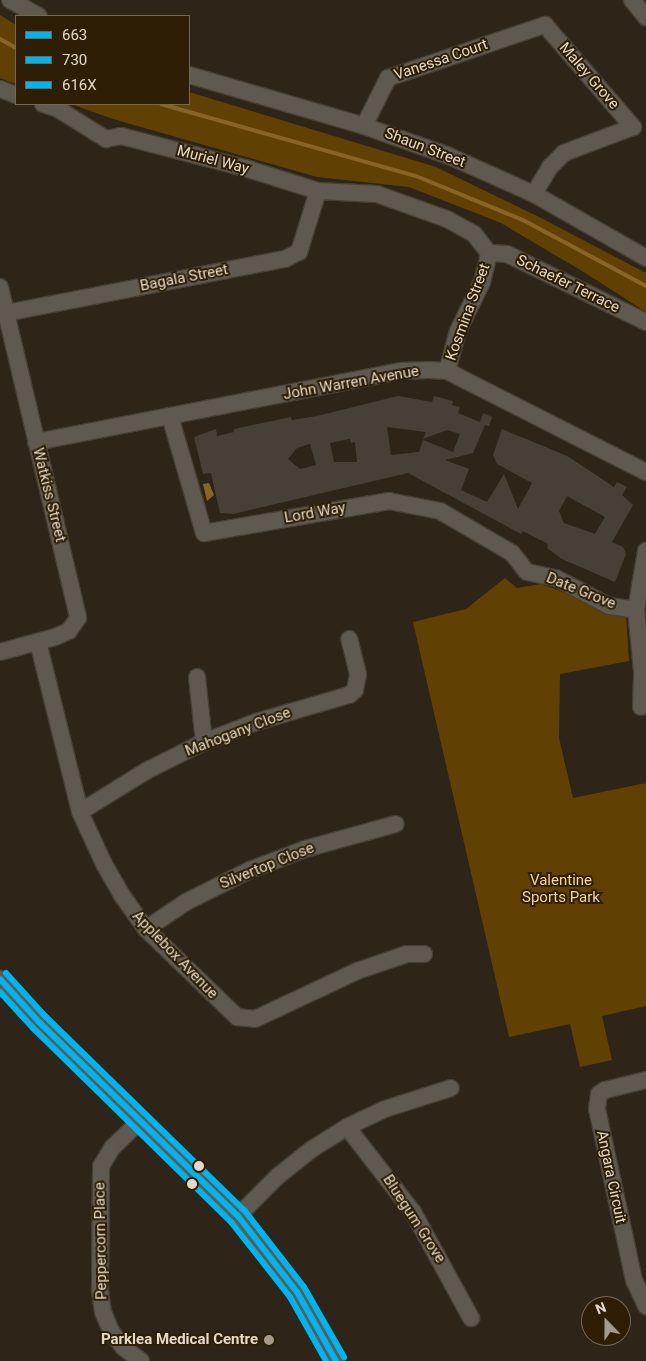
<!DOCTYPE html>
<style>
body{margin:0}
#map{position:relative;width:646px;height:1361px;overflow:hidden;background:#2e2518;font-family:Roboto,sans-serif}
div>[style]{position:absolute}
.green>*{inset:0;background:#614103}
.water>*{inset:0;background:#896427}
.stream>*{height:4px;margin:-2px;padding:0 2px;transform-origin:2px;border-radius:2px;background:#896427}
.building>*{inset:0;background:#484036}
.roads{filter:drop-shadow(1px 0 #473f35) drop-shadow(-1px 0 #473f35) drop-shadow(0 1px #473f35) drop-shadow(0 -1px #473f35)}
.minor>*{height:16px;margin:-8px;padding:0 8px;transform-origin:8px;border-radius:8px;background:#60594f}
.bus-1>*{height:6px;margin:-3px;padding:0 3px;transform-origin:3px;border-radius:3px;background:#00b5ef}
.bus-2>*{height:6px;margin:-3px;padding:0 3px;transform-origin:3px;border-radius:3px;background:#00b5ef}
.bus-3>*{height:6px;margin:-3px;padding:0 3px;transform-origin:3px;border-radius:3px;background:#00b5ef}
.dots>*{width:14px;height:14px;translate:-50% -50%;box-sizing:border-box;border:2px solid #2d1e05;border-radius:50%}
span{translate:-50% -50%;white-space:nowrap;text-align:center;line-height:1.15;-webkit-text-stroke:4px #2d1e05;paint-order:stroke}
.street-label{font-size:15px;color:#e4d9cb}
.park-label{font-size:15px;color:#fcd296}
.poi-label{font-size:15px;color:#e4d9cb;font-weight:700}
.right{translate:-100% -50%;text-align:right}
.legend{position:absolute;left:15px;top:15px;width:175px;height:90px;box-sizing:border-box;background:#2d1e05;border:1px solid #766954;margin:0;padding:6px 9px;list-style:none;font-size:15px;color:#e4d9cb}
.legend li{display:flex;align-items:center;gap:10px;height:25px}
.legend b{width:25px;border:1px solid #766954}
.north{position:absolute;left:581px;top:1296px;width:50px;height:50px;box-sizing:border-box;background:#2d1e05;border:1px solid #766954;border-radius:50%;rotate:338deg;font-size:14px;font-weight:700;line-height:20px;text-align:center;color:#e4d9cb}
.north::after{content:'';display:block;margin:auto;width:18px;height:22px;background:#a49a8c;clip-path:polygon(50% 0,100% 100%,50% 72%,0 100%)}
</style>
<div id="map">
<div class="green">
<i style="clip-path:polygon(0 15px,16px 25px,16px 84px,0 78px)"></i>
<i style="clip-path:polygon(189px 92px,436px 167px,541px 218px,646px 273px,646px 312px,587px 274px,501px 223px,409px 187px,317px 177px,113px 119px,71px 104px,189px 104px)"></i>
<i style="clip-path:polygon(505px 578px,517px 588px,541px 584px,626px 615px,629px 661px,560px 674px,559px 738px,573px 798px,646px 783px,646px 1006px,602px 1016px,612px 1060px,580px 1067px,570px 1024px,509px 1037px,413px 622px,466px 609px)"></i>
</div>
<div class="water">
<i style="clip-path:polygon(209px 483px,214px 495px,207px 501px,203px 484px)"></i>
</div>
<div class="stream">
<i style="left:0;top:39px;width:18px;rotate:29deg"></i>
<i style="left:161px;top:104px;width:265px;rotate:15.8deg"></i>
<i style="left:416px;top:176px;width:116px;rotate:22.4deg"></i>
<i style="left:523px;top:220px;width:140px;rotate:28.2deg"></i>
</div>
<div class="building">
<i style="clip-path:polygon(evenodd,398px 396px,432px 402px,434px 396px,453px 401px,452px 405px,460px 407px,458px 413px,480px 422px,483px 413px,492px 417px,489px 426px,485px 425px,473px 453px,445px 460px,469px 469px,461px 490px,487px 502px,504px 474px,518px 509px,532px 483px,497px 464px,493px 455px,502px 429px,567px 456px,614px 487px,617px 482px,627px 487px,622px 495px,633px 505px,612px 542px,623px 547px,626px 554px,615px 582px,562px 559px,547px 548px,548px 544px,523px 531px,521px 534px,408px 473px,233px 514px,220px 513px,211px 473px,203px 474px,194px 437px,216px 429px,217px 436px,234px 432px,234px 429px,291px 417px,292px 420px,317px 416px,398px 396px,387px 427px,426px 432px,423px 439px,447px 430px,460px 434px,453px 452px,423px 440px,419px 452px,391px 455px,387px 427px,398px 396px,350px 439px,351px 443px,355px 442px,357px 462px,334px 462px,330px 443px,350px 439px,398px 396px,310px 444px,316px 465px,300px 469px,288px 459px,297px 448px,310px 444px,398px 396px,567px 496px,605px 517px,595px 534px,564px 523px,559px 511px,567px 496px)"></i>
</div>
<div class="roads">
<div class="minor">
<i style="left:10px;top:0;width:33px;rotate:29deg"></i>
<i style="left:632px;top:0;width:22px;rotate:51deg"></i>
<i style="left:189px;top:75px;width:182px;rotate:16.2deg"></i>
<i style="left:364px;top:126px;width:90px;rotate:19.4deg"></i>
<i style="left:449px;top:156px;width:93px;rotate:24.1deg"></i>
<i style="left:534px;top:194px;width:129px;rotate:29.7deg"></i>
<i style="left:0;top:89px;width:17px;rotate:21deg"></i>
<i style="left:43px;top:104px;width:16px;rotate:18deg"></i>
<i style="left:58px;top:109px;width:57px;rotate:32deg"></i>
<i style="left:106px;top:139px;width:15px;rotate:-11deg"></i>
<i style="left:121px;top:136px;width:128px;rotate:14.5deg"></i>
<i style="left:245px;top:168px;width:77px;rotate:17.5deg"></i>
<i style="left:318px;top:191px;width:59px;rotate:2.9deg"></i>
<i style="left:377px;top:194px;width:74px;rotate:19.7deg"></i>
<i style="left:447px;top:219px;width:31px;rotate:29deg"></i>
<i style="left:474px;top:234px;width:24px;rotate:52deg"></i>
<i style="left:364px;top:126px;width:54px;rotate:-63.4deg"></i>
<i style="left:388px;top:78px;width:166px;rotate:-18.7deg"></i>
<i style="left:545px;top:25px;width:135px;rotate:49.2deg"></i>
<i style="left:633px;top:127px;width:74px;rotate:159.4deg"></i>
<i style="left:564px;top:153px;width:20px;rotate:135deg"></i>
<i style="left:550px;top:167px;width:31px;rotate:121deg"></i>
<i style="left:489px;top:253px;width:18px;rotate:3deg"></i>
<i style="left:507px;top:254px;width:155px;rotate:26.1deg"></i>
<i style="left:0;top:287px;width:340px;rotate:76.7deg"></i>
<i style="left:78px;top:618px;width:16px;rotate:125deg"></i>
<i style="left:69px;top:631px;width:15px;rotate:157deg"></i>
<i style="left:55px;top:637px;width:57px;rotate:164.7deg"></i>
<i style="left:6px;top:313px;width:284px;rotate:-11deg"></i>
<i style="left:285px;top:259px;width:16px;rotate:-27deg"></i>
<i style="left:299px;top:252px;width:64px;rotate:-72.7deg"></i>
<i style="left:447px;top:371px;width:41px;rotate:-74.6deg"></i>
<i style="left:458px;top:331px;width:55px;rotate:-63.9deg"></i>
<i style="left:482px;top:282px;width:30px;rotate:-76deg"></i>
<i style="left:170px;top:416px;width:122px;rotate:73.8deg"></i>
<i style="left:204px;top:533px;width:188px;rotate:-9.8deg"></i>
<i style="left:389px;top:501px;width:52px;rotate:11.1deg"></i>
<i style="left:440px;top:511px;width:83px;rotate:30.3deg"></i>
<i style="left:512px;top:553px;width:24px;rotate:52deg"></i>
<i style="left:527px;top:572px;width:30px;rotate:12deg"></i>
<i style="left:556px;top:578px;width:60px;rotate:27.8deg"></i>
<i style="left:609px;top:606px;width:27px;rotate:8deg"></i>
<i style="left:36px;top:442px;width:371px;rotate:-11deg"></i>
<i style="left:400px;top:371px;width:29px;rotate:-2deg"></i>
<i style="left:429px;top:370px;width:18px;rotate:3deg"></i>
<i style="left:447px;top:371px;width:223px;rotate:26.9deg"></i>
<i style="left:38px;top:642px;width:175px;rotate:76.1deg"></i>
<i style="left:80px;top:812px;width:57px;rotate:65.2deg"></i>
<i style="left:104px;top:864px;width:34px;rotate:60deg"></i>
<i style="left:121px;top:894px;width:43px;rotate:54.5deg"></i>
<i style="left:146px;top:929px;width:127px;rotate:44deg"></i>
<i style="left:237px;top:1017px;width:18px;rotate:6deg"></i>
<i style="left:255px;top:1019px;width:113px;rotate:-25.2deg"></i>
<i style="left:357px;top:971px;width:53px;rotate:-18.8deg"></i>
<i style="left:407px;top:954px;width:17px"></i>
<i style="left:197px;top:677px;width:65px;rotate:83.9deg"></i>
<i style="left:641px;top:707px;width:36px;rotate:-88deg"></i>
<i style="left:642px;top:671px;width:61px;rotate:-95.6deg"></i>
<i style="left:636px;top:610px;width:60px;rotate:-80.4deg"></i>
<i style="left:80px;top:812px;width:78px;rotate:-31.8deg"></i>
<i style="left:146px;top:771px;width:65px;rotate:-26.6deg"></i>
<i style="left:204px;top:742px;width:56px;rotate:-21deg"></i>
<i style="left:256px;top:722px;width:97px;rotate:-16.2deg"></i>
<i style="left:349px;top:695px;width:8px;rotate:-40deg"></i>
<i style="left:355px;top:690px;width:16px;rotate:-79deg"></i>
<i style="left:358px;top:674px;width:36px;rotate:-104deg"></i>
<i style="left:146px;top:929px;width:48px;rotate:-34deg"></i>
<i style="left:186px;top:902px;width:72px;rotate:-26.6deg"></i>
<i style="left:250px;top:870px;width:59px;rotate:-20.9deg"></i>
<i style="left:305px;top:849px;width:94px;rotate:-15.4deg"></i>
<i style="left:0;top:979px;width:58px;rotate:47.8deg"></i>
<i style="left:39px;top:1022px;width:278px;rotate:44.3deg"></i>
<i style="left:238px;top:1216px;width:96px;rotate:52.2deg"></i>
<i style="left:297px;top:1292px;width:79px;rotate:60.5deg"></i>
<i style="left:646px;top:1080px;width:42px;rotate:166.3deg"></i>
<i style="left:605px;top:1090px;width:7px;rotate:146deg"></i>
<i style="left:599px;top:1094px;width:15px;rotate:98deg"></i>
<i style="left:597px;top:1109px;width:175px;rotate:77.8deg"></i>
<i style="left:634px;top:1280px;width:29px;rotate:65deg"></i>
<i style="left:140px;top:1121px;width:39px;rotate:136deg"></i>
<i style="left:112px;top:1148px;width:21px;rotate:121deg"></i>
<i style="left:101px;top:1166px;width:125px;rotate:90.5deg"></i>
<i style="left:100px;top:1291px;width:21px;rotate:82deg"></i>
<i style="left:103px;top:1312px;width:21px;rotate:67deg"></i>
<i style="left:111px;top:1331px;width:20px;rotate:53deg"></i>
<i style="left:123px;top:1347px;width:23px;rotate:38deg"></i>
<i style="left:347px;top:1127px;width:108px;rotate:52.2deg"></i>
<i style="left:413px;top:1212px;width:121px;rotate:61.3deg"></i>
<i style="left:238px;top:1216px;width:57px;rotate:-45deg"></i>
<i style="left:278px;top:1176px;width:43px;rotate:-38.5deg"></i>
<i style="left:312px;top:1149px;width:41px;rotate:-32.2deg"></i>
<i style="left:347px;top:1127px;width:42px;rotate:-25.3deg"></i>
<i style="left:385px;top:1109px;width:69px;rotate:-17.7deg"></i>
</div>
</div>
<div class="bus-1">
<i style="left:0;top:979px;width:58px;rotate:47.8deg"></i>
<i style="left:39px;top:1022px;width:278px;rotate:44.3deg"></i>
<i style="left:238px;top:1216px;width:96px;rotate:52.2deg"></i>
<i style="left:297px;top:1292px;width:79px;rotate:60.5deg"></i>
</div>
<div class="bus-2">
<i style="left:0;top:992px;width:49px;rotate:47.5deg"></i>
<i style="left:33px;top:1028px;width:277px;rotate:44.4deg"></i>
<i style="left:231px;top:1222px;width:95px;rotate:51.8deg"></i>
<i style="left:290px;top:1297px;width:73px;rotate:60.6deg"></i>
</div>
<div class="bus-3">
<i style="left:6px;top:973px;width:58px;rotate:47.8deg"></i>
<i style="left:45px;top:1016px;width:279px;rotate:44.3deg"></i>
<i style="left:245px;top:1211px;width:96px;rotate:52.2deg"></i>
<i style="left:304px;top:1287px;width:81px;rotate:60.3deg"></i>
</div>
<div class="dots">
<i style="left:199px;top:1166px;background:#e4d9cb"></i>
<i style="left:192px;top:1184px;background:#e4d9cb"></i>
<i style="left:269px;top:1340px;background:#a49a8c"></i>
</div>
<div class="street-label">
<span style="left:441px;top:60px;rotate:-19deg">Vanessa Court</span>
<span style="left:589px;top:76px;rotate:49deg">Maley Grove</span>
<span style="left:425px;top:148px;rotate:21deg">Shaun Street</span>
<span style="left:213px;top:160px;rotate:15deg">Muriel Way</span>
<span style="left:184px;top:278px;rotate:-11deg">Bagala Street</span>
<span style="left:568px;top:284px;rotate:26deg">Schaefer Terrace</span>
<span style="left:468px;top:312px;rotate:-70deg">Kosmina Street</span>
<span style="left:351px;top:383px;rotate:-10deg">John Warren Avenue</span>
<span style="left:49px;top:495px;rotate:76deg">Watkiss Street</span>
<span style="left:315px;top:513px;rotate:-10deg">Lord Way</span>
<span style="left:581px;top:591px;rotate:22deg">Date Grove</span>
<span style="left:238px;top:732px;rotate:-21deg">Mahogany Close</span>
<span style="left:267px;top:866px;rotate:-22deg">Silvertop Close</span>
<span style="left:175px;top:955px;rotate:46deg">Applebox Avenue</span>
<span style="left:611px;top:1177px;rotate:78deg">Angara Circuit</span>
<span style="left:414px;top:1219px;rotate:57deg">Bluegum Grove</span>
<span style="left:101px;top:1241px;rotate:-91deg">Peppercorn Place</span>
</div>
<div class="park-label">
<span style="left:561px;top:889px">Valentine<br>Sports Park</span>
</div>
<div class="poi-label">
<span class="right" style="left:258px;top:1340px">Parklea Medical Centre</span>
</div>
<ul class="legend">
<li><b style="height:6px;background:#00b5ef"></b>663</li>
<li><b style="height:6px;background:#00b5ef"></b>730</li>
<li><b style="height:6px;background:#00b5ef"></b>616X</li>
</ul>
<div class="north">N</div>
</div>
